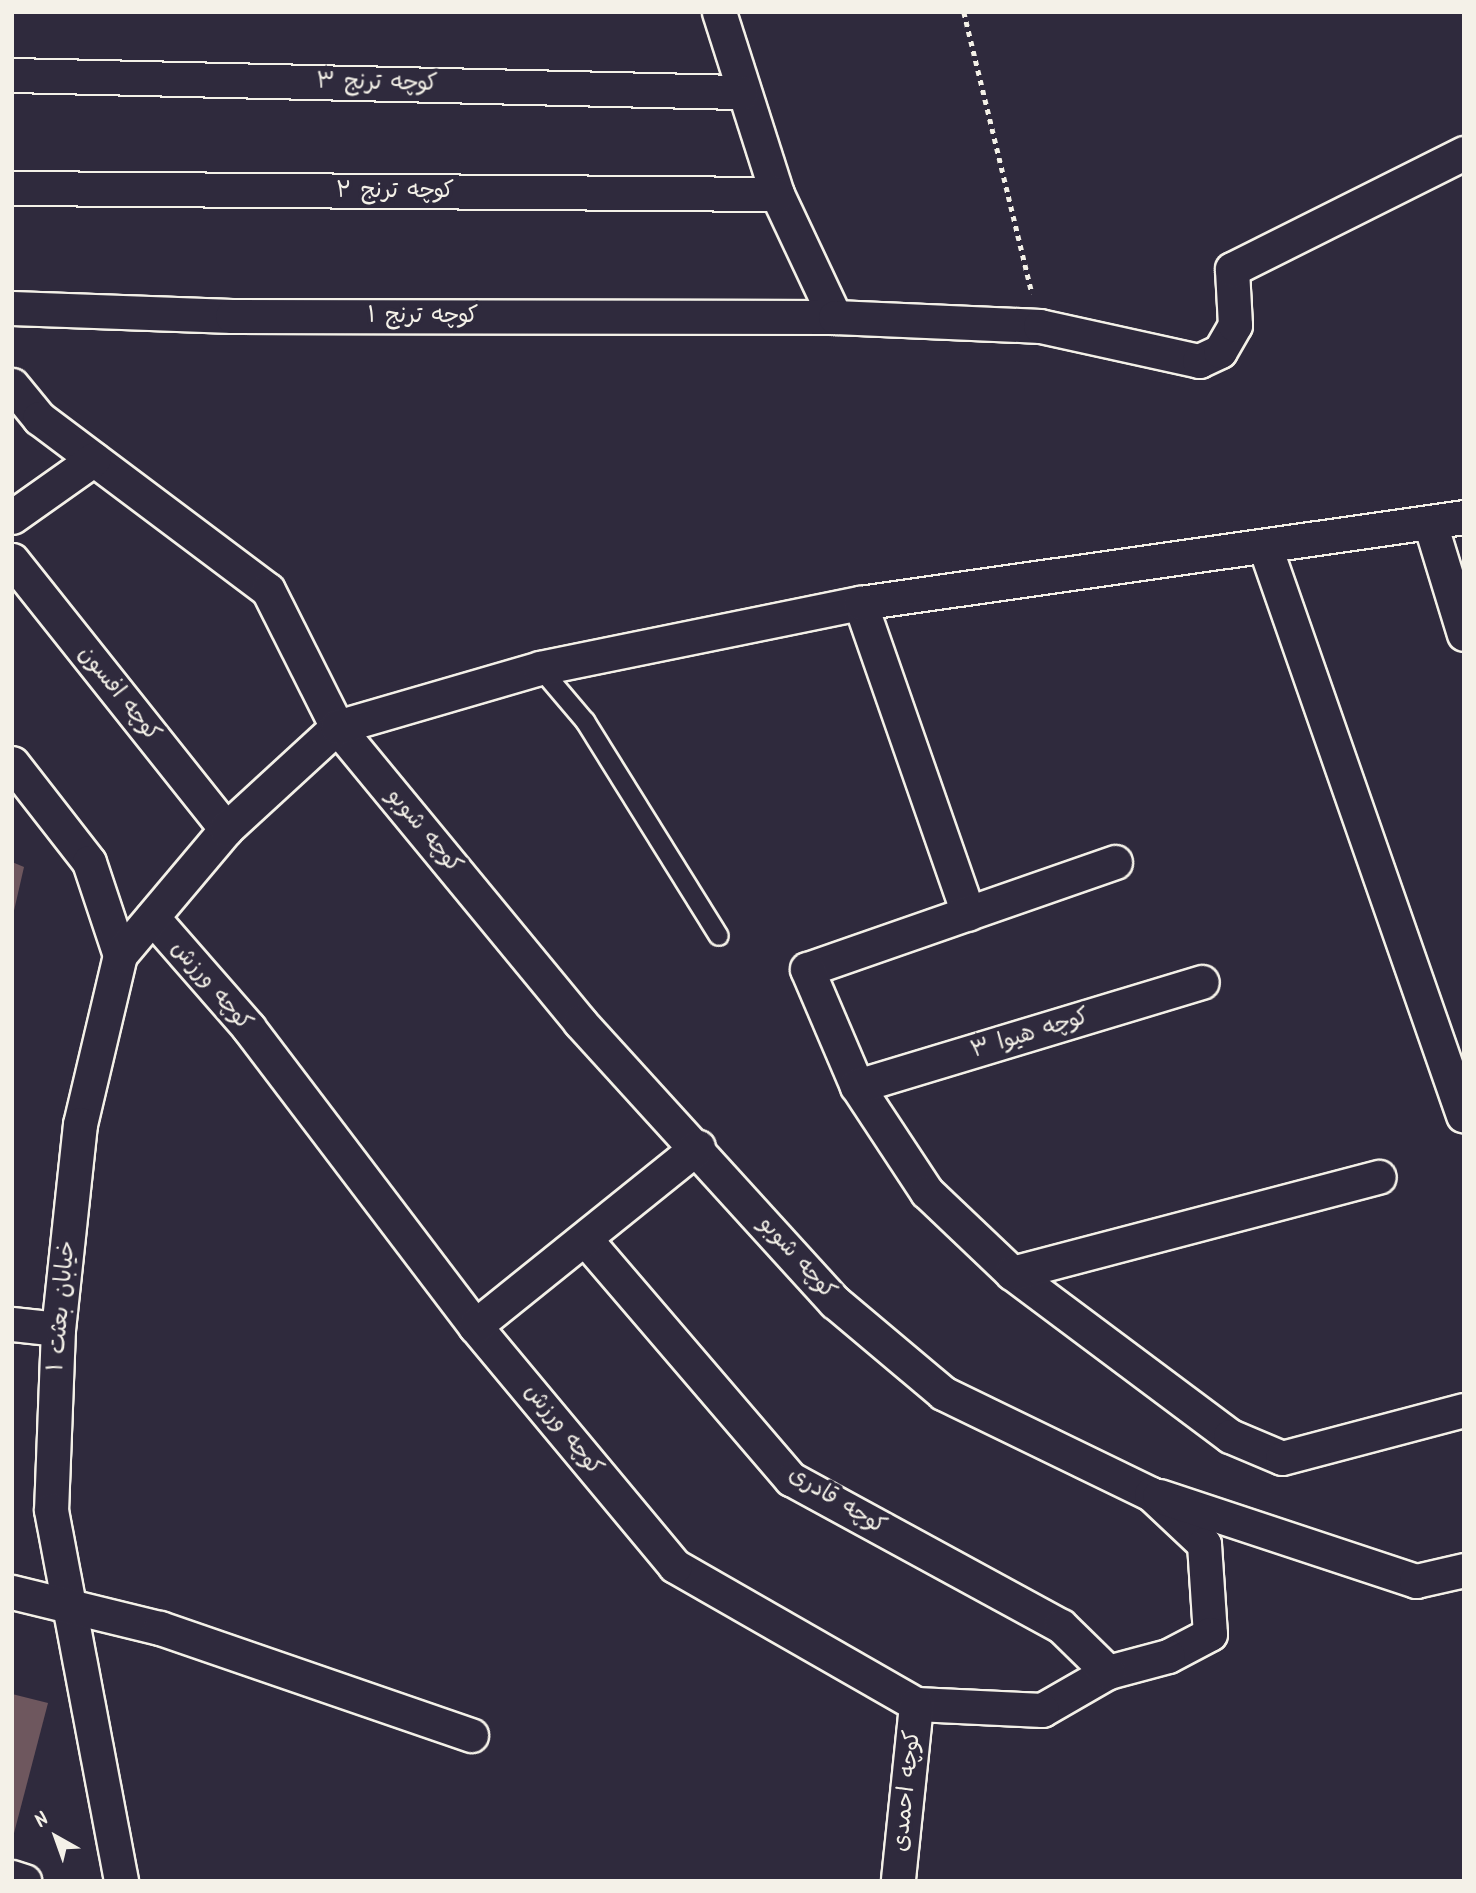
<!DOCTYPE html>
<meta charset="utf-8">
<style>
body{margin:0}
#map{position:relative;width:1476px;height:1893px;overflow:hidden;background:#2f2a3d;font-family:Kalam,"Playpen Sans Arabic",sans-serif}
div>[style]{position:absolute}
.building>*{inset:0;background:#6e575e}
.path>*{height:4.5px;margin-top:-2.25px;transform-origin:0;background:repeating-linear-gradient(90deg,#f4f1e8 0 5px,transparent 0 10px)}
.roads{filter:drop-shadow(2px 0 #f4f1e8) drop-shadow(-2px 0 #f4f1e8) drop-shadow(0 2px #f4f1e8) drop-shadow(0 -2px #f4f1e8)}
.service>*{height:18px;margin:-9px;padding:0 9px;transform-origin:9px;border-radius:9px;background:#2f2a3d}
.minor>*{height:33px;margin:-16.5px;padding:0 16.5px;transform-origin:16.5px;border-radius:16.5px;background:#2f2a3d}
span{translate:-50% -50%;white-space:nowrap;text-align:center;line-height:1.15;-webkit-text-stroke:7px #2f2a3d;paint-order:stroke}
.street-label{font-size:23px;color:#f4f1e8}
.frame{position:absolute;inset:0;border:14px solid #f4f1e8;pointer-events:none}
.north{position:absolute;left:21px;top:1802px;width:70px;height:70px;-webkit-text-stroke:5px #2f2a3d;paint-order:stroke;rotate:320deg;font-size:19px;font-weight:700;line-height:28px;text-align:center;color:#f4f1e8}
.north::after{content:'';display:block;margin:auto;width:24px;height:32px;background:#f4f1e8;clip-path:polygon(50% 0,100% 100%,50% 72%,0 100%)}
</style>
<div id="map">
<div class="building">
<i style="clip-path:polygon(12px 862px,24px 867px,13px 915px,12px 914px)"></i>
<i style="clip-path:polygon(12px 1694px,48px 1703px,13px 1837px,12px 1837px)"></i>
</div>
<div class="path">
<i style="left:964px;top:12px;width:290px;rotate:76.4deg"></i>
</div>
<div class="roads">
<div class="service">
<i style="left:540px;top:668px;width:70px;rotate:49.7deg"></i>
<i style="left:585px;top:721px;width:253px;rotate:58.1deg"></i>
</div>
<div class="minor">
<i style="left:719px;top:12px;width:191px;rotate:72.3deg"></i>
<i style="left:777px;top:194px;width:136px;rotate:64.8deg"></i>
<i style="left:12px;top:75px;width:729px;rotate:1.34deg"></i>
<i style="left:12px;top:188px;width:765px;rotate:0.45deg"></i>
<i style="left:12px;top:308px;width:220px;rotate:2.1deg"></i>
<i style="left:232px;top:316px;width:603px;rotate:0.1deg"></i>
<i style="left:835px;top:317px;width:205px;rotate:2.5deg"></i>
<i style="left:1040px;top:326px;width:163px;rotate:12.4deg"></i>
<i style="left:1199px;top:361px;width:23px;rotate:-25deg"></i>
<i style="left:1220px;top:351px;width:30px;rotate:-60deg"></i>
<i style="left:1235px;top:325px;width:56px;rotate:-93.1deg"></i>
<i style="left:1232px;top:269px;width:259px;rotate:-26.6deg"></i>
<i style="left:12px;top:385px;width:43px;rotate:50.7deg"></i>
<i style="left:39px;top:418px;width:286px;rotate:36.9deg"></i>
<i style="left:268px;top:590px;width:153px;rotate:63.3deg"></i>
<i style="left:337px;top:727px;width:382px;rotate:50.5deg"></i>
<i style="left:580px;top:1022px;width:379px;rotate:47.7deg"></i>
<i style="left:835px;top:1302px;width:141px;rotate:40.1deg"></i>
<i style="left:943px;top:1393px;width:231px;rotate:25.9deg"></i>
<i style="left:1151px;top:1494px;width:73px;rotate:43.3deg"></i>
<i style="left:1204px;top:1544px;width:90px;rotate:86.2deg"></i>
<i style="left:1210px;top:1634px;width:47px;rotate:152.4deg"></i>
<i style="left:1168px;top:1656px;width:62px;rotate:165.1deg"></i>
<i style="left:1108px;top:1672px;width:76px;rotate:150.1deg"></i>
<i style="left:1042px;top:1710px;width:126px;rotate:-177.3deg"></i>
<i style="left:916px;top:1704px;width:278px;rotate:-150.2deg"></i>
<i style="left:675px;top:1566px;width:312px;rotate:-129.8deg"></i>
<i style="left:475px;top:1326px;width:374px;rotate:-127.2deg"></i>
<i style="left:249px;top:1028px;width:147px;rotate:-131.1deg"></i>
<i style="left:12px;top:517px;width:100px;rotate:-35.3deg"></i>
<i style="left:1430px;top:523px;width:116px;rotate:73deg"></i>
<i style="left:1265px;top:547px;width:602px;rotate:70.78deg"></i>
<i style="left:12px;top:560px;width:344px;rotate:51.5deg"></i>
<i style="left:860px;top:603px;width:329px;rotate:70.8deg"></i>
<i style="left:12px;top:763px;width:125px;rotate:52.1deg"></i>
<i style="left:89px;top:862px;width:98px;rotate:71.6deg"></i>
<i style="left:120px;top:955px;width:174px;rotate:103.3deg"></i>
<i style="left:80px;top:1124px;width:206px;rotate:96.1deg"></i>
<i style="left:58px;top:1329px;width:181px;rotate:92.2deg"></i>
<i style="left:51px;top:1510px;width:378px;rotate:79.3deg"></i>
<i style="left:1115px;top:862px;width:326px;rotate:160.8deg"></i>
<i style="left:807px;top:969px;width:127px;rotate:66.9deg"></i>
<i style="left:857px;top:1086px;width:127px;rotate:56.6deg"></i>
<i style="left:927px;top:1192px;width:117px;rotate:43.6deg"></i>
<i style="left:1012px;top:1273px;width:272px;rotate:36.8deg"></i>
<i style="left:1230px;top:1436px;width:56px;rotate:22.9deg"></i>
<i style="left:1282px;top:1458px;width:188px;rotate:-14.8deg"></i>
<i style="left:120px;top:955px;width:165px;rotate:-49.9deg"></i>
<i style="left:226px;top:829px;width:151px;rotate:-42.6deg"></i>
<i style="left:337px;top:727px;width:211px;rotate:-16.2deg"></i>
<i style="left:540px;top:668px;width:327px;rotate:-11.5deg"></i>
<i style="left:860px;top:603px;width:610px;rotate:-8.1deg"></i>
<i style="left:857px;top:1086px;width:360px;rotate:-16.8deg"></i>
<i style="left:586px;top:1240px;width:315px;rotate:49.4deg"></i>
<i style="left:791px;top:1479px;width:307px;rotate:28.6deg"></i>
<i style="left:1061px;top:1626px;width:66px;rotate:44.4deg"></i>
<i style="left:1012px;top:1273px;width:379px;rotate:-14.7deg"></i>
<i style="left:12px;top:1324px;width:46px;rotate:6.2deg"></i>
<i style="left:475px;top:1326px;width:286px;rotate:-38.8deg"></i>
<i style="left:1159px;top:1496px;width:271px;rotate:18.3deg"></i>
<i style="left:1416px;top:1581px;width:49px;rotate:-12.9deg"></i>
<i style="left:12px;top:1592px;width:152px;rotate:13.7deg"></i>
<i style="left:160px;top:1628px;width:329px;rotate:19deg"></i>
<i style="left:12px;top:1877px;width:13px;rotate:18deg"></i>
<i style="left:898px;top:1879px;width:176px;rotate:-84.1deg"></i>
</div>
</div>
<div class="street-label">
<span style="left:377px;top:83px;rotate:1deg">کوچه ترنج ۳</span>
<span style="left:395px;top:191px">کوچه ترنج ۲</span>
<span style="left:423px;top:316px">کوچه ترنج ۱</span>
<span style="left:119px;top:694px;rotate:51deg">کوچه افسون</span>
<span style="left:424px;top:831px;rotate:50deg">کوچه شوبو</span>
<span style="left:211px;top:986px;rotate:49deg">کوچه ورزش</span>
<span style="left:1030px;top:1034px;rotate:-17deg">کوچه هیوا ۳</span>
<span style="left:797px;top:1258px;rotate:48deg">کوچه شوبو</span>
<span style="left:62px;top:1306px;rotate:-85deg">خیابان بعثت ۱</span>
<span style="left:563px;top:1430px;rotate:51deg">کوچه ورزش</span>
<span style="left:837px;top:1501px;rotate:31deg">کوچه قادری</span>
<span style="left:907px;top:1791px;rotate:-84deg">کوچه احمدی</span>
</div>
<div class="frame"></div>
<div class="north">N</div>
</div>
